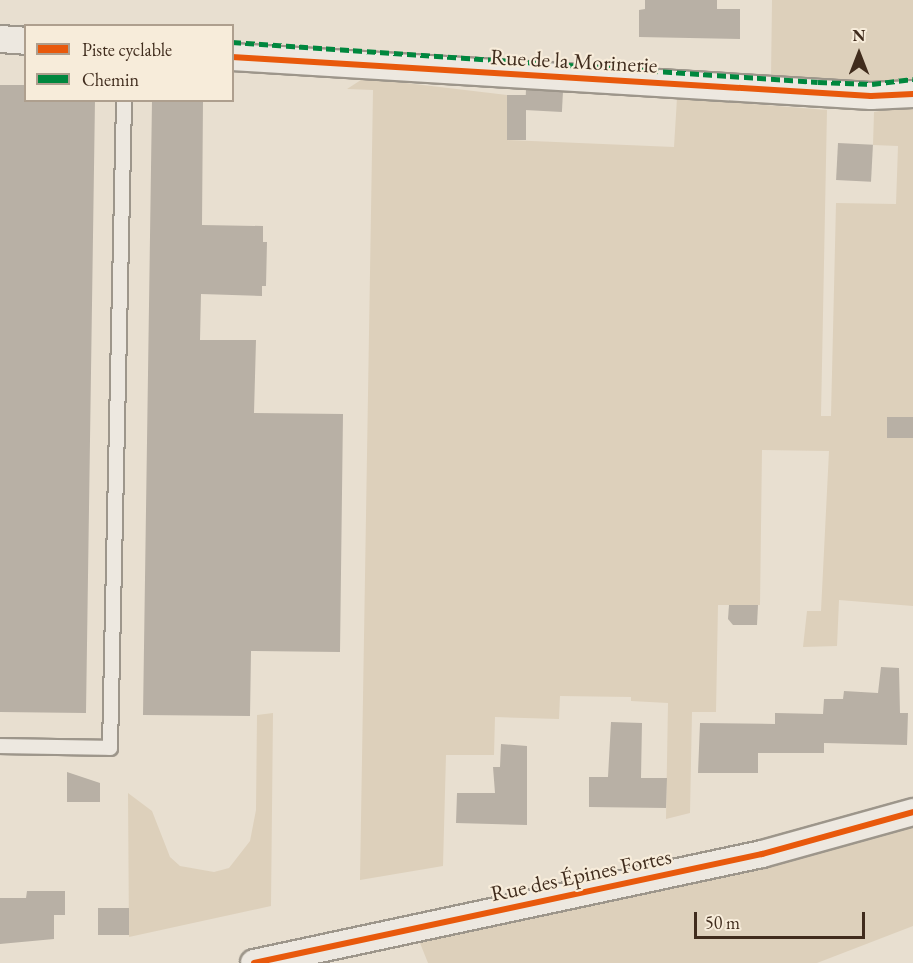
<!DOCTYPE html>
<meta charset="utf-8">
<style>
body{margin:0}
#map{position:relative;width:913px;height:963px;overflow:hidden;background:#e8dfd0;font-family:"EB Garamond",serif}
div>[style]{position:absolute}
.green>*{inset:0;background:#ddd0bb}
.building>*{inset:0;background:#b8b0a5;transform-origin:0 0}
.roads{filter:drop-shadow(2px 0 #9d968b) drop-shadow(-2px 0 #9d968b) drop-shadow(0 2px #9d968b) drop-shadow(0 -2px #9d968b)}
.service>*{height:14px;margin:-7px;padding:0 7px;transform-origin:7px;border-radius:7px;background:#ede8e0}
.minor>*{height:26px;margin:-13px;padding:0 13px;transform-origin:13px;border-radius:13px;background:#ede8e0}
.quiet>*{height:4.5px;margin-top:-2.25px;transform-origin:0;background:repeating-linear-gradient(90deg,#00873e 0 9px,transparent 0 13.5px)}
.cycleway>*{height:6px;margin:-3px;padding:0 3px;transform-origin:3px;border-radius:3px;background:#e8590c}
span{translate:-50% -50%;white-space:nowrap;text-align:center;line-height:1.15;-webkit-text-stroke:4.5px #f7ecda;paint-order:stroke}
.street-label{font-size:22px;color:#402c1d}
.legend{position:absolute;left:24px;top:24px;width:210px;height:78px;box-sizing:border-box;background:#f7ecda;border:2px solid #ae9f8e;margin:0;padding:8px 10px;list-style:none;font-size:18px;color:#402c1d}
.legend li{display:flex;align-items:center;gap:12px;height:30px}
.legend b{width:30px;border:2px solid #ae9f8e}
.north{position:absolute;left:829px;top:24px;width:60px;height:60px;-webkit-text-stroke:4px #f7ecda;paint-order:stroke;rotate:0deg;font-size:16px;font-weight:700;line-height:24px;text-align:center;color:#402c1d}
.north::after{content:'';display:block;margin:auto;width:21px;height:27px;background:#402c1d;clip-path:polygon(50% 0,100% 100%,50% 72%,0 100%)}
.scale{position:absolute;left:694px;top:912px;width:171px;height:27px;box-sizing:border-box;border:3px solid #402c1d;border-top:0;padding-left:8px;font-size:18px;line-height:21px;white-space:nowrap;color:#402c1d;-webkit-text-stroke:4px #f7ecda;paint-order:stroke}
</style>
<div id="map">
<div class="green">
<i style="clip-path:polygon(772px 0,913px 0,913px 79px,872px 84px,771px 79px)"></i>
<i style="clip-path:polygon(364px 78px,507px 95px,507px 140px,674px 147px,677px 98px,827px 110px,821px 416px,831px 416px,836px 203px,896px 204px,898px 146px,873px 145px,874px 112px,913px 105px,913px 606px,839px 600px,837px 646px,803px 647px,807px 611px,821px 611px,829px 451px,762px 450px,760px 605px,718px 605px,716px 712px,692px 712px,690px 813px,666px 819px,668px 703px,631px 701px,631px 697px,560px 696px,559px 719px,495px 717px,494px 755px,446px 755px,443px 866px,360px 880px,373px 90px,347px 89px)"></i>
<i style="clip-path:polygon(273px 713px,271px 906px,129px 937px,128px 793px,152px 811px,170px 857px,180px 866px,214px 872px,229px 868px,250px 841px,256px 810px,257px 715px)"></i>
<i style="clip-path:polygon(913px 820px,913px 926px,817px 963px,428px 963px,418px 938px)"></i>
</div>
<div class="building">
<i style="clip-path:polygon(645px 0,717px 0,717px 9px,740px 9px,740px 39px,639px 37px,639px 10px,645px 9px)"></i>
<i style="clip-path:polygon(0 85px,26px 85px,26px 100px,95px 100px,86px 713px,0 712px)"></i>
<i style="left:526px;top:90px;width:37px;height:20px;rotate:3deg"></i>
<i style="left:507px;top:95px;width:19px;height:45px"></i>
<i style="clip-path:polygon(152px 100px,203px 100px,202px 225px,263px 226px,263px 242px,267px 242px,266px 286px,262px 286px,262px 296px,201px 294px,200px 340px,256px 340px,254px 413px,343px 414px,340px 652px,251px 651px,250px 716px,143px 715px)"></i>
<i style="left:838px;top:143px;width:35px;height:37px;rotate:3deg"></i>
<i style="left:887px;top:417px;width:26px;height:21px"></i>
<i style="clip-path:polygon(729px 605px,758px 605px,757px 625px,733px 625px,728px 619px)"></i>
<i style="clip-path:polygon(881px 667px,899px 668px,900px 713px,908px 713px,907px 745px,824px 743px,824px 753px,758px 753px,758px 773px,698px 773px,700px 723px,775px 724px,775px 713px,823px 714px,824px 699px,843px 699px,844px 691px,878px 693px)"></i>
<i style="clip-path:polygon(611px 722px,642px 723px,641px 778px,667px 778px,666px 808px,589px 807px,589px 777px,608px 777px)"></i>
<i style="clip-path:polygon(501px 744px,527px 746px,527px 825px,456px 823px,457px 793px,495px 793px,493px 767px,500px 767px)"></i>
<i style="clip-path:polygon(67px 772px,100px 783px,100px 802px,67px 802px)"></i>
<i style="clip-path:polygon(27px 891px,65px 891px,65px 915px,54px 915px,54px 939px,0 944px,0 898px,26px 898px)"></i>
<i style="left:98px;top:908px;width:31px;height:27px"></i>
</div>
<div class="roads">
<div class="service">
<i style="left:0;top:746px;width:110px;rotate:1deg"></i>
<i style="left:110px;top:748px;width:648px;rotate:-88.76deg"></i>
</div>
<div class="minor">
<i style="left:0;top:39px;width:26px;rotate:4deg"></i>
<i style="left:232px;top:57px;width:640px;rotate:3.49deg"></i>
<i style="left:871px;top:96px;width:42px;rotate:-2.7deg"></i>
<i style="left:254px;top:963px;width:520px;rotate:-12.11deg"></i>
<i style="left:762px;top:854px;width:157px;rotate:-15.5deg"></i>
</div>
</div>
<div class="quiet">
<i style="left:232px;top:42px;width:587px;rotate:3.9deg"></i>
<i style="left:818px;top:82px;width:54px;rotate:2.1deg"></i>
<i style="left:872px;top:84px;width:41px;rotate:-7deg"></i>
</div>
<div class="cycleway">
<i style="left:232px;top:57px;width:640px;rotate:3.49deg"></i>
<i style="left:871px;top:96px;width:42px;rotate:-2.7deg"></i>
<i style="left:254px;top:963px;width:520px;rotate:-12.11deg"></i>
<i style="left:762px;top:854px;width:157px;rotate:-15.5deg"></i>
</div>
<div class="street-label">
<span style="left:574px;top:61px;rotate:3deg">Rue de la Morinerie</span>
<span style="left:581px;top:875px;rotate:-12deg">Rue des Épines Fortes</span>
</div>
<ul class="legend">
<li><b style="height:8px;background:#e8590c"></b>Piste cyclable</li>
<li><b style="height:8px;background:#00873e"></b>Chemin</li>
</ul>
<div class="north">N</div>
<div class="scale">50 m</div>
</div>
